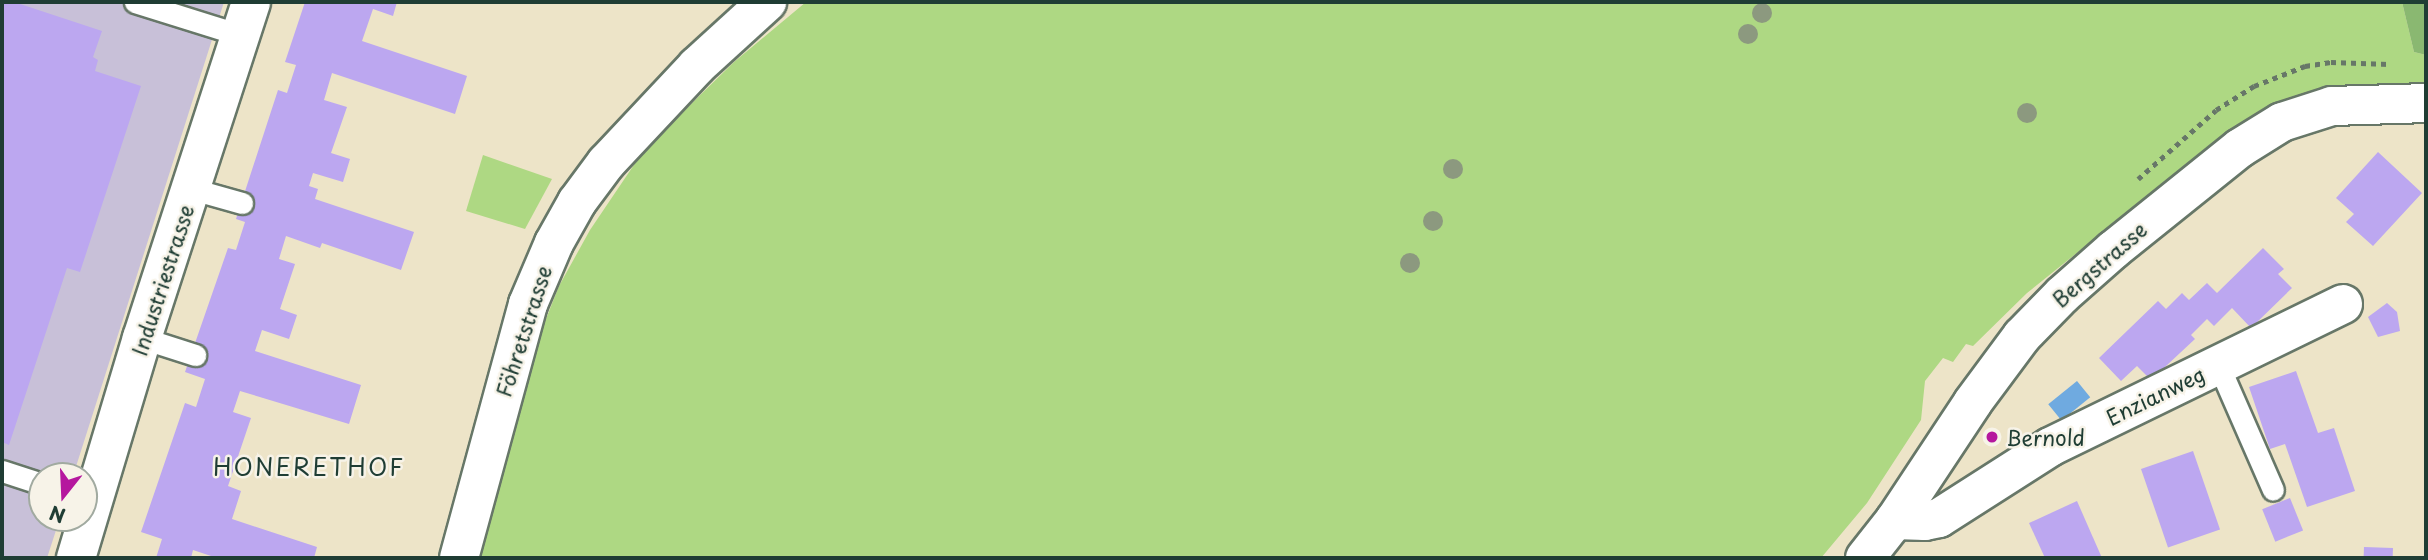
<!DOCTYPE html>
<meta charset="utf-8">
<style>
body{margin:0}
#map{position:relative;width:2428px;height:560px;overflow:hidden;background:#ede4c8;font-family:"Playpen Sans",sans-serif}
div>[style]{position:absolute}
.industrial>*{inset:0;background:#c8c0d8}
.green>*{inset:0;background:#aed883}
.forest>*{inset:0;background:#8ab871}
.water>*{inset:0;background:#6faae0;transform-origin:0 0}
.building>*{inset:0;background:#bca7f0;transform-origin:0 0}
.path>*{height:4.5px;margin-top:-2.25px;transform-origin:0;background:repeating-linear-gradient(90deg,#677768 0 5px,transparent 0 10px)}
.roads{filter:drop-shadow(2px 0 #677768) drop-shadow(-2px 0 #677768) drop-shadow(0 2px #677768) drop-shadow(0 -2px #677768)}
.service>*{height:21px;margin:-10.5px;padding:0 10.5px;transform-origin:10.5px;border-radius:10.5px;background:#fff}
.minor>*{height:38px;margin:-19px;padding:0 19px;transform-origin:19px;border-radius:19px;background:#fff}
.tertiary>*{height:38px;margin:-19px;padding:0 19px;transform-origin:19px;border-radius:19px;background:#fff}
.trees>*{width:20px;height:20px;margin:-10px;border-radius:50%;background:#8c997f}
.dots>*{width:19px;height:19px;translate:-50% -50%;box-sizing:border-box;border:4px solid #f7f3e8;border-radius:50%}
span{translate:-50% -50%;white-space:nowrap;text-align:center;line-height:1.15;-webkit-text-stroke:5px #f7f3e8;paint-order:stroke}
.street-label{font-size:21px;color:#1f3d34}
.poi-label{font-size:21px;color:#1f3d34}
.left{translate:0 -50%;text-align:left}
.quarter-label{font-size:24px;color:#1f3d34;letter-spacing:2px}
.frame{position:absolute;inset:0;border:4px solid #1f3d34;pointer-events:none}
.north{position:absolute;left:28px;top:462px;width:70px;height:70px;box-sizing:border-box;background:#f7f3e8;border:2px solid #a1aaa0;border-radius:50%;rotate:198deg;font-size:19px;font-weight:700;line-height:28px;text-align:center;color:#1f3d34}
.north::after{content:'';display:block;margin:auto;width:24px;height:32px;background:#b5179e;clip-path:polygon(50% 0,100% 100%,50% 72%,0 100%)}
</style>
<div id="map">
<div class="industrial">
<i style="clip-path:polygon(2px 2px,224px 2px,73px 476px,42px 476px,42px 518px,60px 518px,47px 558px,2px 558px)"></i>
</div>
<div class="green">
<i style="clip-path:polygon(806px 2px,2402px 2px,2414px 52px,2426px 55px,2426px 85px,2343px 86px,2264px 109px,2210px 146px,2027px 293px,1973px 346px,1966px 344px,1953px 362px,1943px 358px,1925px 381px,1921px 420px,1867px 503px,1821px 558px,479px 558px,540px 334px,559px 286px,590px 230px,644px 150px,734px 62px)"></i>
<i style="clip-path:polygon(483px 155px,552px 179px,525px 229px,466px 211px)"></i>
</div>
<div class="forest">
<i style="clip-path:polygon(2402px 2px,2426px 2px,2426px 55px,2414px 52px)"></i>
</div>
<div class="water">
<i style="left:2077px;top:381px;width:21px;height:37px;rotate:51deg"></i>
</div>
<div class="building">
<i style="clip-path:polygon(2px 2px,14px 2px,102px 31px,93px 57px,98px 60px,95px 71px,141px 86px,80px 272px,67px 268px,9px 445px,2px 442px)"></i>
<i style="clip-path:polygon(305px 2px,397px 2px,393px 16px,373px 9px,362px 41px,467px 76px,455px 114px,332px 73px,324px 100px,347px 107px,331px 153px,350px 159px,343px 182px,313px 173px,309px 186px,318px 189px,315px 199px,414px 232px,401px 270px,322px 243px,320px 248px,286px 236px,279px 259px,295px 264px,280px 309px,297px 315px,289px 339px,262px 330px,255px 351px,361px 385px,349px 424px,240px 391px,233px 412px,251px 418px,228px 486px,241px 491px,232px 519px,317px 547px,314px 558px,217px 558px,193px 550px,191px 558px,156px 558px,162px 539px,141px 532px,185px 403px,196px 407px,205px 379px,185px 372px,228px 248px,236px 250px,245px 222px,236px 219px,278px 90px,287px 93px,296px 65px,285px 62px)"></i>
<i style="clip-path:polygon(2378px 152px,2422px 193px,2373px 246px,2346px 222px,2354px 214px,2336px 198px)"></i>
<i style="clip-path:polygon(2263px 248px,2284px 269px,2278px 274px,2292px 288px,2251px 328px,2232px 308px,2214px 326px,2207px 319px,2191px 335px,2195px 339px,2151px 380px,2137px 366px,2121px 381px,2099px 358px,2158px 301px,2166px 309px,2182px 293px,2189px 300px,2207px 283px,2217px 293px)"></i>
<i style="clip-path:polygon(2387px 303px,2397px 312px,2400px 331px,2378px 337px,2368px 317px)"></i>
<i style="clip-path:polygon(2296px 371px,2318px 433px,2334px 428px,2355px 491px,2307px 507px,2285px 444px,2270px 449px,2249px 387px)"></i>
<i style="left:2193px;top:451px;width:83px;height:55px;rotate:71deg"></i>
<i style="left:2290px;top:498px;width:35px;height:30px;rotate:68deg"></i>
<i style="clip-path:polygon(2077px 501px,2102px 558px,2045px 558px,2029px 523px)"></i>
<i style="left:2364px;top:547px;width:29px;height:11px;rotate:2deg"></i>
</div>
<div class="path">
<i style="left:2138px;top:179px;width:104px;rotate:-41.5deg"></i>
<i style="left:2216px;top:110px;width:45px;rotate:-32.3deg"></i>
<i style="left:2254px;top:86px;width:55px;rotate:-21.4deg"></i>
<i style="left:2305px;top:66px;width:26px;rotate:-9deg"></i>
<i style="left:2331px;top:62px;width:58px;rotate:2deg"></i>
</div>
<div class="roads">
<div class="service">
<i style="left:135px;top:2px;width:110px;rotate:17.4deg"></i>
<i style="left:192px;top:189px;width:52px;rotate:15.6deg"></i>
<i style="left:142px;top:338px;width:56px;rotate:17.8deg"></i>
<i style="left:2218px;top:364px;width:137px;rotate:66.4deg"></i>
<i style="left:2px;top:471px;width:42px;rotate:18deg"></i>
</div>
<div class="minor">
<i style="left:1895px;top:520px;width:30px;rotate:2deg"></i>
<i style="left:1925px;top:521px;width:14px;rotate:-12deg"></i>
<i style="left:1939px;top:518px;width:132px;rotate:-32.6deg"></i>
<i style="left:2050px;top:447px;width:326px;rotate:-26deg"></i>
<i style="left:76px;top:558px;width:230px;rotate:-73.3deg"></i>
<i style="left:142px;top:338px;width:353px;rotate:-72deg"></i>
<i style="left:459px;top:558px;width:263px;rotate:-74.8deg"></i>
<i style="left:528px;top:304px;width:66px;rotate:-66.9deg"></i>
<i style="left:554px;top:243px;width:47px;rotate:-60.7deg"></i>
<i style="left:577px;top:202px;width:49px;rotate:-53.4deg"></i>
<i style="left:606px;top:163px;width:133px;rotate:-46.8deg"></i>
<i style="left:697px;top:66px;width:95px;rotate:-42.4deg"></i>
</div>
<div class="tertiary">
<i style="left:1865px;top:558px;width:48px;rotate:-51.7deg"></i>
<i style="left:1895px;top:520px;width:141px;rotate:-56.5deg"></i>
<i style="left:1973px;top:402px;width:82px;rotate:-53.4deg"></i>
<i style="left:2022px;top:336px;width:57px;rotate:-45.7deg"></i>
<i style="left:2062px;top:295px;width:68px;rotate:-41.4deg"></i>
<i style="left:2113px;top:250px;width:163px;rotate:-38.8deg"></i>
<i style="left:2240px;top:148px;width:49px;rotate:-31.8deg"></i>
<i style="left:2282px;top:122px;width:52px;rotate:-17.7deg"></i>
<i style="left:2332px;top:106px;width:94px;rotate:-1.8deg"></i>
</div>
</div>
<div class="trees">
<i style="left:1762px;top:13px"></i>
<i style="left:1748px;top:34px"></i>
<i style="left:2027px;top:113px"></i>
<i style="left:1453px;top:169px"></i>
<i style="left:1433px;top:221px"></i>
<i style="left:1410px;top:263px"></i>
</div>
<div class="dots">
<i style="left:1992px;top:437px;background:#b5179e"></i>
</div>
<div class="street-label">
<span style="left:2099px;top:264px;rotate:-41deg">Bergstrasse</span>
<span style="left:162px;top:280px;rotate:-72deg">Industriestrasse</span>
<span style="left:523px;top:331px;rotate:-72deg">Föhretstrasse</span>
<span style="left:2155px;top:395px;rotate:-26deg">Enzianweg</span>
</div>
<div class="poi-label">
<span class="left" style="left:2006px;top:437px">Bernold</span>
</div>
<div class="quarter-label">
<span style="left:309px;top:467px">HONERETHOF</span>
</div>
<div class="frame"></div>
<div class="north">N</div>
</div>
